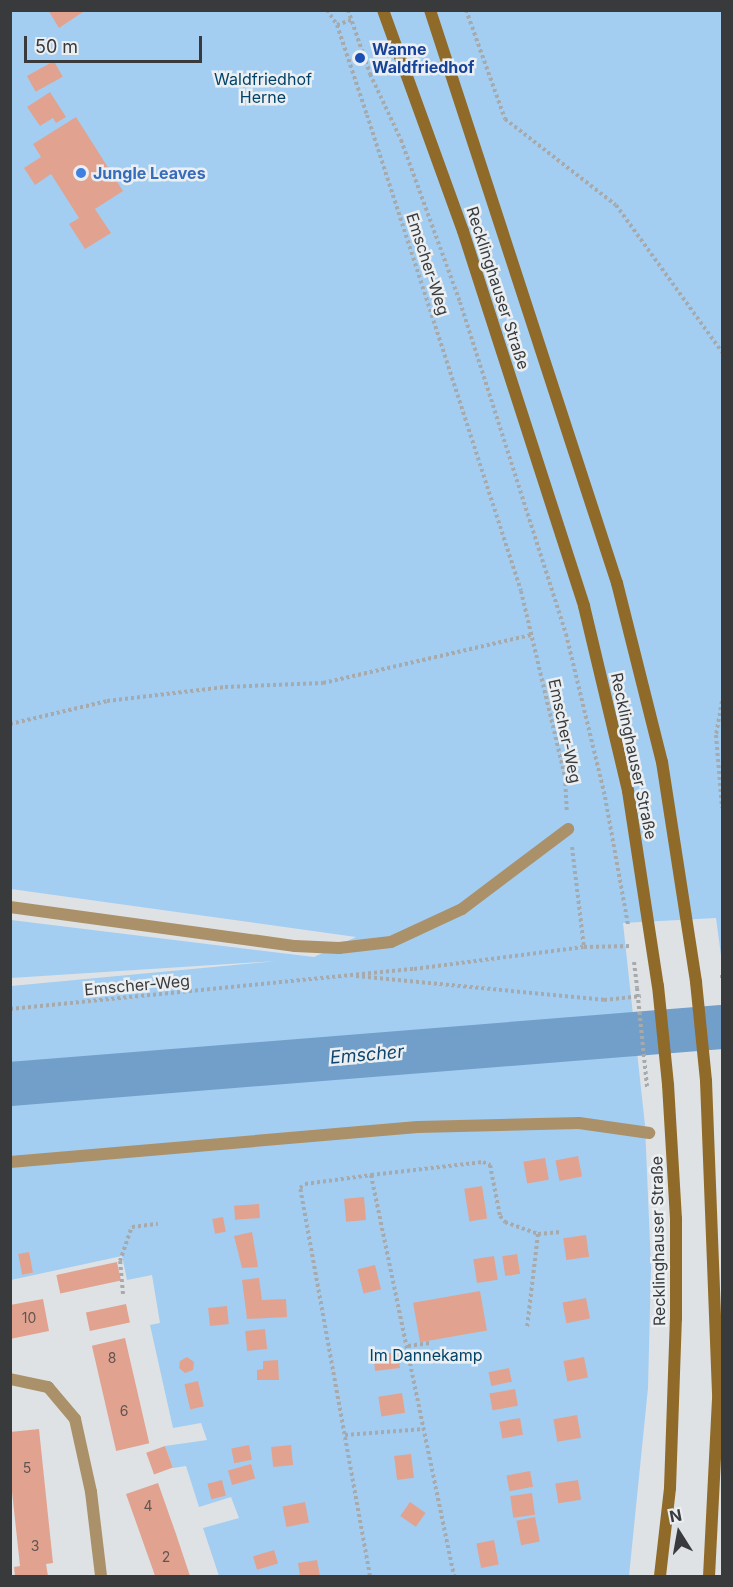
<!DOCTYPE html>
<meta charset="utf-8">
<style>
body{margin:0}
#map{position:relative;width:733px;height:1587px;overflow:hidden;background:#dee2e5;font-family:Inter,sans-serif}
div>[style]{position:absolute}
.green>*{inset:0;background:#a3cef1}
.river>*{height:44px;margin:-22px;padding:0 22px;transform-origin:22px;border-radius:22px;background:#719fc9}
.building>*{inset:0;background:#e1a390;transform-origin:0 0}
.path>*{height:4px;margin-top:-2px;transform-origin:0;background:repeating-linear-gradient(90deg,#a7aaac 0 3px,transparent 0 6px)}
.lane>*{height:12px;margin:-6px;padding:0 6px;transform-origin:6px;border-radius:6px;background:#ab916a}
.street>*{height:12px;margin:-6px;padding:0 6px;transform-origin:6px;border-radius:6px;background:#ab916a}
.secondary>*{height:12px;margin:-6px;padding:0 6px;transform-origin:6px;border-radius:6px;background:#906a28}
.path-bridge>*{height:4px;margin-top:-2px;transform-origin:0;background:repeating-linear-gradient(90deg,#a7aaac 0 3px,transparent 0 6px)}
.secondary-bridge>*{height:12px;margin:-6px;padding:0 6px;transform-origin:6px;border-radius:6px;background:#906a28}
.dots>*{width:16px;height:16px;translate:-50% -50%;box-sizing:border-box;border:3px solid #ebeff2;border-radius:50%}
span{translate:-50% -50%;white-space:nowrap;text-align:center;line-height:1.15;-webkit-text-stroke:5px #ebeff2;paint-order:stroke}
.number-label{font-size:14px;color:#635450}
.number-label span{-webkit-text-stroke-width:0}
.transit-label{font-size:16px;color:#164399;font-weight:700}
.left{translate:0 -50%;text-align:left}
.park-label{font-size:16px;color:#024369}
.shop-label{font-size:16px;color:#366cbe;font-weight:700}
.street-label{font-size:16px;color:#393a3b}
.water-label{font-size:18px;color:#10466e;font-style:italic}
.frame{position:absolute;inset:0;border:12px solid #393a3b;pointer-events:none}
.north{position:absolute;left:649px;top:1503px;width:60px;height:60px;-webkit-text-stroke:4px #ebeff2;paint-order:stroke;rotate:349deg;font-size:16px;font-weight:700;line-height:24px;text-align:center;color:#393a3b}
.north::after{content:'';display:block;margin:auto;width:21px;height:27px;background:#393a3b;clip-path:polygon(50% 0,100% 100%,50% 72%,0 100%)}
.scale{position:absolute;left:24px;top:36px;width:178px;height:27px;box-sizing:border-box;border:3px solid #393a3b;border-top:0;padding-left:8px;font-size:18px;line-height:21px;white-space:nowrap;color:#393a3b;-webkit-text-stroke:4px #ebeff2;paint-order:stroke}
</style>
<div id="map">
<div class="green">
<i style="clip-path:polygon(10px 11px,722px 11px,722px 963px,716px 918px,623px 923px,645px 1125px,651px 1267px,648px 1388px,629px 1576px,219px 1576px,203px 1528px,239px 1518px,231px 1497px,199px 1507px,186px 1466px,173px 1468px,165px 1446px,207px 1440px,201px 1423px,173px 1428px,150px 1325px,160px 1323px,152px 1275px,127px 1280px,122px 1256px,11px 1280px,11px 986px,277px 961px,11px 978px,11px 920px,314px 957px,356px 937px,11px 889px)"></i>
</div>
<div class="river">
<i style="left:10px;top:1084px;width:714px;rotate:-4.58deg"></i>
</div>
<div class="building">
<i style="clip-path:polygon(48px 10px,86px 10px,59px 28px)"></i>
<i style="left:54px;top:61px;width:18px;height:31px;rotate:61deg"></i>
<i style="clip-path:polygon(50px 92px,66px 117px,56px 123px,53px 118px,40px 126px,27px 107px)"></i>
<i style="clip-path:polygon(76px 117px,123px 191px,95px 209px,111px 233px,85px 249px,69px 224px,79px 218px,51px 174px,35px 185px,24px 168px,41px 157px,33px 144px)"></i>
<i style="left:578px;top:1156px;width:21px;height:23px;rotate:79deg"></i>
<i style="left:545px;top:1158px;width:22px;height:22px;rotate:80deg"></i>
<i style="left:482px;top:1186px;width:33px;height:18px;rotate:81deg"></i>
<i style="left:364px;top:1197px;width:23px;height:20px;rotate:85deg"></i>
<i style="left:259px;top:1204px;width:14px;height:25px;rotate:86deg"></i>
<i style="left:223px;top:1217px;width:15px;height:11px;rotate:79deg"></i>
<i style="clip-path:polygon(252px 1232px,258px 1267px,242px 1268px,234px 1236px)"></i>
<i style="left:586px;top:1235px;width:22px;height:23px;rotate:82deg"></i>
<i style="left:29px;top:1252px;width:21px;height:11px;rotate:79deg"></i>
<i style="left:517px;top:1254px;width:20px;height:15px;rotate:81deg"></i>
<i style="left:494px;top:1256px;width:24px;height:21px;rotate:81deg"></i>
<i style="left:117px;top:1262px;width:19px;height:62px;rotate:78deg"></i>
<i style="left:375px;top:1265px;width:25px;height:18px;rotate:76deg"></i>
<i style="clip-path:polygon(259px 1278px,262px 1300px,286px 1299px,287px 1317px,247px 1319px,242px 1280px)"></i>
<i style="left:480px;top:1291px;width:40px;height:68px;rotate:80deg"></i>
<i style="left:586px;top:1298px;width:21px;height:24px;rotate:79deg"></i>
<i style="clip-path:polygon(43px 1299px,49px 1331px,10px 1339px,10px 1305px)"></i>
<i style="left:126px;top:1304px;width:19px;height:41px;rotate:78deg"></i>
<i style="left:227px;top:1306px;width:18px;height:19px;rotate:84deg"></i>
<i style="left:265px;top:1329px;width:20px;height:20px;rotate:84deg"></i>
<i style="left:125px;top:1338px;width:108px;height:34px;rotate:77deg"></i>
<i style="left:398px;top:1352px;width:16px;height:25px;rotate:83deg"></i>
<i style="clip-path:polygon(187px 1357px,194px 1362px,193px 1370px,185px 1373px,179px 1368px,180px 1361px)"></i>
<i style="left:584px;top:1357px;width:21px;height:21px;rotate:79deg"></i>
<i style="clip-path:polygon(278px 1360px,279px 1380px,257px 1380px,257px 1370px,263px 1369px,263px 1361px)"></i>
<i style="left:509px;top:1368px;width:14px;height:21px;rotate:78deg"></i>
<i style="left:198px;top:1381px;width:26px;height:14px;rotate:77deg"></i>
<i style="left:515px;top:1389px;width:17px;height:26px;rotate:80deg"></i>
<i style="left:402px;top:1393px;width:20px;height:24px;rotate:81deg"></i>
<i style="left:577px;top:1415px;width:23px;height:24px;rotate:80deg"></i>
<i style="left:520px;top:1418px;width:17px;height:21px;rotate:80deg"></i>
<i style="clip-path:polygon(39px 1429px,53px 1563px,46px 1564px,48px 1576px,15px 1576px,14px 1567px,20px 1566px,10px 1473px,10px 1432px)"></i>
<i style="left:249px;top:1445px;width:15px;height:18px;rotate:79deg"></i>
<i style="left:291px;top:1445px;width:20px;height:20px;rotate:84deg"></i>
<i style="left:165px;top:1446px;width:23px;height:20px;rotate:70deg"></i>
<i style="left:411px;top:1454px;width:24px;height:17px;rotate:83deg"></i>
<i style="left:251px;top:1464px;width:15px;height:24px;rotate:74deg"></i>
<i style="left:530px;top:1471px;width:16px;height:24px;rotate:79deg"></i>
<i style="left:222px;top:1480px;width:16px;height:15px;rotate:76deg"></i>
<i style="left:578px;top:1480px;width:20px;height:23px;rotate:81deg"></i>
<i style="clip-path:polygon(158px 1483px,176px 1534px,190px 1576px,155px 1576px,153px 1570px,126px 1494px)"></i>
<i style="left:532px;top:1493px;width:22px;height:22px;rotate:82deg"></i>
<i style="left:305px;top:1502px;width:21px;height:23px;rotate:79deg"></i>
<i style="left:410px;top:1502px;width:19px;height:17px;rotate:35deg"></i>
<i style="left:535px;top:1517px;width:25px;height:19px;rotate:79deg"></i>
<i style="left:494px;top:1540px;width:25px;height:18px;rotate:79deg"></i>
<i style="left:274px;top:1550px;width:14px;height:22px;rotate:73deg"></i>
<i style="clip-path:polygon(317px 1560px,320px 1576px,300px 1576px,298px 1563px)"></i>
</div>
<div class="path">
<i style="left:327px;top:10px;width:18px;rotate:56deg"></i>
<i style="left:337px;top:25px;width:95px;rotate:71.6deg"></i>
<i style="left:367px;top:115px;width:500px;rotate:72.07deg"></i>
<i style="left:521px;top:591px;width:191px;rotate:76.7deg"></i>
<i style="left:565px;top:777px;width:36px;rotate:87deg"></i>
<i style="left:348px;top:10px;width:68px;rotate:71deg"></i>
<i style="left:370px;top:74px;width:73px;rotate:64.8deg"></i>
<i style="left:401px;top:140px;width:172px;rotate:70deg"></i>
<i style="left:460px;top:302px;width:349px;rotate:72.3deg"></i>
<i style="left:566px;top:634px;width:168px;rotate:76.5deg"></i>
<i style="left:605px;top:797px;width:130px;rotate:79.8deg"></i>
<i style="left:466px;top:10px;width:116px;rotate:70.3deg"></i>
<i style="left:505px;top:119px;width:140px;rotate:37.8deg"></i>
<i style="left:616px;top:205px;width:181px;rotate:54.2deg"></i>
<i style="left:337px;top:25px;width:15px;rotate:-20deg"></i>
<i style="left:722px;top:701px;width:35px;rotate:100deg"></i>
<i style="left:716px;top:735px;width:73px;rotate:85.3deg"></i>
<i style="left:10px;top:724px;width:100px;rotate:-13.3deg"></i>
<i style="left:107px;top:701px;width:119px;rotate:-6.8deg"></i>
<i style="left:225px;top:687px;width:98px;rotate:-2.3deg"></i>
<i style="left:323px;top:683px;width:213px;rotate:-13deg"></i>
<i style="left:572px;top:847px;width:101px;rotate:83.2deg"></i>
<i style="left:634px;top:962px;width:26px;rotate:83deg"></i>
<i style="left:356px;top:976px;width:249px;rotate:5.5deg"></i>
<i style="left:604px;top:1000px;width:37px;rotate:-6deg"></i>
<i style="left:722px;top:978px;width:3px;rotate:-90deg"></i>
<i style="left:10px;top:1009px;width:406px;rotate:-5.7deg"></i>
<i style="left:414px;top:969px;width:171px;rotate:-7.4deg"></i>
<i style="left:584px;top:947px;width:48px;rotate:-1.2deg"></i>
<i style="left:371px;top:1175px;width:409px;rotate:78.3deg"></i>
<i style="left:538px;top:1234px;width:23px;rotate:-5deg"></i>
<i style="left:123px;top:1294px;width:33px;rotate:-95deg"></i>
<i style="left:120px;top:1261px;width:36px;rotate:-71deg"></i>
<i style="left:132px;top:1227px;width:26px;rotate:-7deg"></i>
<i style="left:408px;top:1346px;width:22px;rotate:-8deg"></i>
<i style="left:345px;top:1435px;width:79px;rotate:-4.3deg"></i>
<i style="left:370px;top:1576px;width:394px;rotate:-100.2deg"></i>
<i style="left:300px;top:1188px;width:6px;rotate:-39deg"></i>
<i style="left:305px;top:1184px;width:67px;rotate:-7.8deg"></i>
<i style="left:371px;top:1175px;width:113px;rotate:-6.6deg"></i>
<i style="left:483px;top:1162px;width:8px;rotate:23deg"></i>
<i style="left:490px;top:1165px;width:52px;rotate:78.9deg"></i>
<i style="left:500px;top:1216px;width:8px;rotate:50deg"></i>
<i style="left:505px;top:1222px;width:35px;rotate:20deg"></i>
<i style="left:538px;top:1234px;width:94px;rotate:96.7deg"></i>
</div>
<div class="lane">
<i style="left:10px;top:907px;width:288px;rotate:7.8deg"></i>
<i style="left:295px;top:946px;width:44px;rotate:2.6deg"></i>
<i style="left:339px;top:948px;width:52px;rotate:-6.6deg"></i>
<i style="left:391px;top:942px;width:78px;rotate:-24.9deg"></i>
<i style="left:462px;top:909px;width:133px;rotate:-37deg"></i>
<i style="left:10px;top:1162px;width:409px;rotate:-4.9deg"></i>
<i style="left:418px;top:1127px;width:161px;rotate:-1.4deg"></i>
<i style="left:579px;top:1123px;width:71px;rotate:8.1deg"></i>
</div>
<div class="street">
<i style="left:10px;top:1379px;width:39px;rotate:12deg"></i>
<i style="left:48px;top:1387px;width:42px;rotate:49.8deg"></i>
<i style="left:75px;top:1419px;width:75px;rotate:77.6deg"></i>
<i style="left:91px;top:1492px;width:85px;rotate:83.2deg"></i>
</div>
<div class="secondary">
<i style="left:383px;top:10px;width:235px;rotate:70.1deg"></i>
<i style="left:463px;top:231px;width:394px;rotate:72.1deg"></i>
<i style="left:584px;top:606px;width:190px;rotate:76.6deg"></i>
<i style="left:628px;top:791px;width:197px;rotate:81.3deg"></i>
<i style="left:430px;top:10px;width:603px;rotate:71.93deg"></i>
<i style="left:617px;top:583px;width:185px;rotate:75.9deg"></i>
<i style="left:662px;top:762px;width:223px;rotate:81.2deg"></i>
<i style="left:706px;top:1081px;width:318px;rotate:87.8deg"></i>
<i style="left:718px;top:1399px;width:177px;rotate:92.9deg"></i>
<i style="left:660px;top:1576px;width:89px;rotate:-83.5deg"></i>
<i style="left:670px;top:1488px;width:169px;rotate:-88deg"></i>
<i style="left:676px;top:1319px;width:100px;rotate:-90deg"></i>
<i style="left:676px;top:1219px;width:134px;rotate:-93.4deg"></i>
</div>
<div class="path-bridge">
<i style="left:637px;top:988px;width:100px;rotate:84.2deg"></i>
</div>
<div class="secondary-bridge">
<i style="left:696px;top:982px;width:100px;rotate:84.2deg"></i>
<i style="left:658px;top:986px;width:100px;rotate:84.2deg"></i>
</div>
<div class="dots">
<i style="left:360px;top:58px;background:#1a4fb4"></i>
<i style="left:81px;top:173px;background:#3f7fe0"></i>
</div>
<div class="number-label">
<span style="left:29px;top:1318px">10</span>
<span style="left:112px;top:1358px">8</span>
<span style="left:124px;top:1411px">6</span>
<span style="left:27px;top:1468px">5</span>
<span style="left:148px;top:1506px">4</span>
<span style="left:35px;top:1546px">3</span>
<span style="left:166px;top:1557px">2</span>
</div>
<div class="transit-label">
<span class="left" style="left:372px;top:58px">Wanne<br>Waldfriedhof</span>
</div>
<div class="park-label">
<span style="left:263px;top:88px">Waldfriedhof<br>Herne</span>
<span style="left:426px;top:1355px">Im Dannekamp</span>
</div>
<div class="shop-label">
<span class="left" style="left:93px;top:173px">Jungle Leaves</span>
</div>
<div class="street-label">
<span style="left:428px;top:264px;rotate:72deg">Emscher-Weg</span>
<span style="left:498px;top:288px;rotate:72deg">Recklinghauser Straße</span>
<span style="left:565px;top:731px;rotate:78deg">Emscher-Weg</span>
<span style="left:634px;top:756px;rotate:78deg">Recklinghauser Straße</span>
<span style="left:137px;top:985px;rotate:-5deg">Emscher-Weg</span>
<span style="left:658px;top:1241px;rotate:-91deg">Recklinghauser Straße</span>
</div>
<div class="water-label">
<span style="left:367px;top:1055px;rotate:-5deg">Emscher</span>
</div>
<div class="frame"></div>
<div class="north">N</div>
<div class="scale">50 m</div>
</div>
